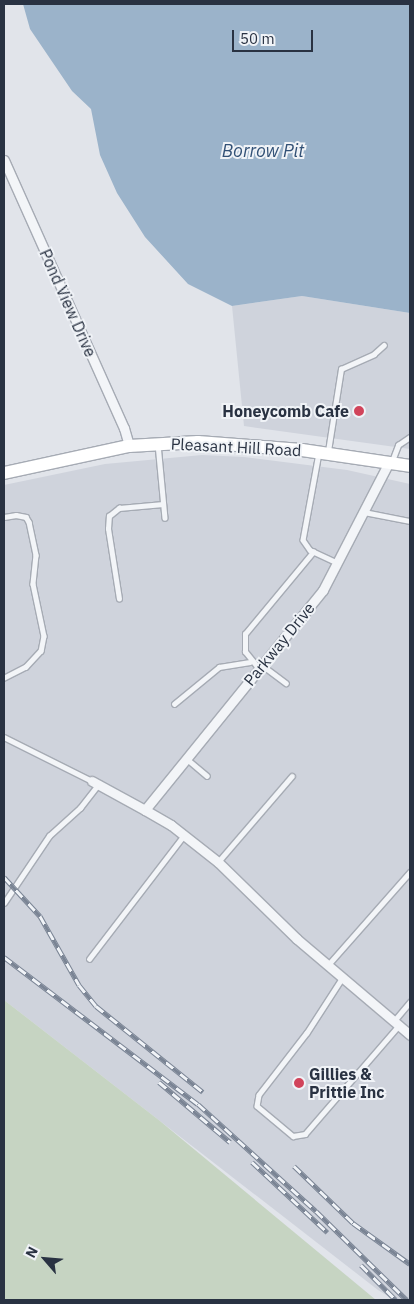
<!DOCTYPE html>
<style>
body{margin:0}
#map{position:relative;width:414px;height:1304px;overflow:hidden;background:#e1e4ea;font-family:"IBM Plex Sans",sans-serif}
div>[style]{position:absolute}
.built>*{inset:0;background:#cfd3dc}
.green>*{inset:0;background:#c6d4c2}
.water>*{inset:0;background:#9bb3ca}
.roads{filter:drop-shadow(1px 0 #a6abb4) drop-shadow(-1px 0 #a6abb4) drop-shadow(0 1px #a6abb4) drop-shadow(0 -1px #a6abb4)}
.lane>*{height:4.5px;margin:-2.25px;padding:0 2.25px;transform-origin:2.25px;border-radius:2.25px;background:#f3f5f8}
.street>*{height:9px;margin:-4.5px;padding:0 4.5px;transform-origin:4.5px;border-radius:4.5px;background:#f3f5f8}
.secondary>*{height:12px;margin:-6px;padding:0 6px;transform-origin:6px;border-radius:6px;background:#fff}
.rail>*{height:5px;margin-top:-2.5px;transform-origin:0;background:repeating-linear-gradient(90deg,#f0f3f7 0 9px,#7a8494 0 18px);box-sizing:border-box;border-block:1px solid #7a8494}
.dots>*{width:14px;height:14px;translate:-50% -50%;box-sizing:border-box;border:2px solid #f0f3f7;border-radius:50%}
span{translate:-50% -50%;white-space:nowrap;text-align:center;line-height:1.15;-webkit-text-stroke:4px #f0f3f7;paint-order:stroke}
.street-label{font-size:16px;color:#293242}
.poi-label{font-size:16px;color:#293242;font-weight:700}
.right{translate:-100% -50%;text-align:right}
.left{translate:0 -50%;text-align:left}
.water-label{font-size:18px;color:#325176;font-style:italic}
.frame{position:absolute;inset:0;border:5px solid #293242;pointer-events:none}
.north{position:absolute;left:20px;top:1234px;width:50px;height:50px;-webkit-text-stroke:4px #f0f3f7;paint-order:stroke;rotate:297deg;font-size:14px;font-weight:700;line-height:20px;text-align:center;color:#293242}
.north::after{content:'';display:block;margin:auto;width:18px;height:22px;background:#293242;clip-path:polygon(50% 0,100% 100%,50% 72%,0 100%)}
.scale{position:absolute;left:232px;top:30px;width:81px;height:22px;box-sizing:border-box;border:2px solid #293242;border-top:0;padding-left:6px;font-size:15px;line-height:18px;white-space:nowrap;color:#293242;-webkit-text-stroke:4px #f0f3f7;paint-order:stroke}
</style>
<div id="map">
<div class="built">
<i style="clip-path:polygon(302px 296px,410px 313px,410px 449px,244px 426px,232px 306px)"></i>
<i style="clip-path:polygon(202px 455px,244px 457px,347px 470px,410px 484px,410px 1300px,394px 1300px,378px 1290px,4px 1000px,4px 485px,105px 464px)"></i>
</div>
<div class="green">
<i style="clip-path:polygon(4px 1000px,160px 1121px,376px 1300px,4px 1300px)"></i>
</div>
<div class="water">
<i style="clip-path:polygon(23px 4px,410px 4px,410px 313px,302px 296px,232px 306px,188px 284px,145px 237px,117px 193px,100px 155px,91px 109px,72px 91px,30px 29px)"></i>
</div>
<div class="roads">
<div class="lane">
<i style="left:158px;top:444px;width:74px;rotate:84.6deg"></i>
<i style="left:328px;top:451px;width:83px;rotate:-81deg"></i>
<i style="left:341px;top:369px;width:36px;rotate:-24deg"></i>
<i style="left:374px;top:354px;width:13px;rotate:-42deg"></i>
<i style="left:319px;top:453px;width:88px;rotate:100.4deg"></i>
<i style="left:303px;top:540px;width:12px;rotate:55deg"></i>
<i style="left:310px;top:550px;width:31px;rotate:25deg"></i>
<i style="left:392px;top:461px;width:17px;rotate:-69deg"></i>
<i style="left:398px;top:445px;width:14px;rotate:-34deg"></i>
<i style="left:364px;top:512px;width:47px;rotate:11.1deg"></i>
<i style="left:4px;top:517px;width:12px;rotate:-9deg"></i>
<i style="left:16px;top:515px;width:10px;rotate:11deg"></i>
<i style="left:26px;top:517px;width:6px;rotate:59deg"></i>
<i style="left:29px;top:522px;width:34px;rotate:78deg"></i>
<i style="left:36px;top:555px;width:29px;rotate:96deg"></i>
<i style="left:33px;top:584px;width:53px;rotate:78.1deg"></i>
<i style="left:44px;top:636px;width:15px;rotate:101deg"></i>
<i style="left:41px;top:651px;width:22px;rotate:133deg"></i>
<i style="left:26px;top:667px;width:25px;rotate:153deg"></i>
<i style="left:119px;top:599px;width:71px;rotate:-98.9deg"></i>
<i style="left:108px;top:529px;width:13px;rotate:-86deg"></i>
<i style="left:109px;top:516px;width:13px;rotate:-39deg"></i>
<i style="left:119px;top:508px;width:44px;rotate:-5.2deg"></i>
<i style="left:262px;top:665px;width:30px;rotate:37deg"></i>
<i style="left:259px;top:669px;width:22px;rotate:-129deg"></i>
<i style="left:245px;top:652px;width:18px;rotate:-90deg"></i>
<i style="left:245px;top:634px;width:107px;rotate:-50.3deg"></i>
<i style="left:174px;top:704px;width:58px;rotate:-39.4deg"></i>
<i style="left:219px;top:667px;width:31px;rotate:-9deg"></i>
<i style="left:4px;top:737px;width:98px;rotate:26.6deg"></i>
<i style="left:187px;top:759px;width:26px;rotate:40deg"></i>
<i style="left:218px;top:862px;width:113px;rotate:-49.3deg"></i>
<i style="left:4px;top:903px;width:81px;rotate:-56.1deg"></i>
<i style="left:49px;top:836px;width:42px;rotate:-42.1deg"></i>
<i style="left:80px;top:808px;width:31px;rotate:-52deg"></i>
<i style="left:89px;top:959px;width:156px;rotate:-52.5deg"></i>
<i style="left:328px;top:965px;width:124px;rotate:-48.6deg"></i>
<i style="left:342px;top:979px;width:64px;rotate:122.9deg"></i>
<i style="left:307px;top:1033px;width:78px;rotate:127.7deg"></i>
<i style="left:259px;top:1095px;width:11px;rotate:100deg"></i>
<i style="left:257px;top:1106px;width:47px;rotate:39.8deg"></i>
<i style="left:293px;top:1136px;width:12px;rotate:-9deg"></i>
<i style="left:305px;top:1134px;width:144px;rotate:-49.2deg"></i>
<i style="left:394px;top:1021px;width:25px;rotate:-50deg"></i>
</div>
<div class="street">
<i style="left:4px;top:160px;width:294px;rotate:65.9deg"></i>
<i style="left:124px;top:428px;width:19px;rotate:74deg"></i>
<i style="left:389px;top:462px;width:144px;rotate:117.3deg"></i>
<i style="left:323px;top:590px;width:283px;rotate:129deg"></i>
<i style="left:145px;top:810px;width:30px;rotate:30deg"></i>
<i style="left:171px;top:825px;width:60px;rotate:38.2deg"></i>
<i style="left:218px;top:862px;width:110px;rotate:44.3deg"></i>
<i style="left:297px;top:939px;width:148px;rotate:40.3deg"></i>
<i style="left:92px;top:781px;width:60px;rotate:28.7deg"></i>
</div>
<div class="secondary">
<i style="left:4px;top:473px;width:128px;rotate:-12.2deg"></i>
<i style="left:129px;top:446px;width:69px;rotate:-3.3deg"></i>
<i style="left:198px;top:442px;width:104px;rotate:4.4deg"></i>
<i style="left:302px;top:450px;width:109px;rotate:8.4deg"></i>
</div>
</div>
<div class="rail">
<i style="left:4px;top:877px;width:53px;rotate:47.3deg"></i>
<i style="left:40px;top:916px;width:79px;rotate:60.5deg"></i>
<i style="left:79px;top:985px;width:27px;rotate:51deg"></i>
<i style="left:96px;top:1006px;width:137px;rotate:38.8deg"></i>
<i style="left:4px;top:957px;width:243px;rotate:37.2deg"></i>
<i style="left:198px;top:1104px;width:159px;rotate:42.2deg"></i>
<i style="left:316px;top:1211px;width:127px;rotate:44.4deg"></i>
<i style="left:159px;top:1082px;width:93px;rotate:40.2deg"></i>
<i style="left:252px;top:1162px;width:103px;rotate:43deg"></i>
<i style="left:294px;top:1166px;width:82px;rotate:44deg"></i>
<i style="left:353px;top:1223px;width:70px;rotate:35.7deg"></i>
<i style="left:361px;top:1265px;width:49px;rotate:45deg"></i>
</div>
<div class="dots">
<i style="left:359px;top:411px;background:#d1445b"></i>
<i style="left:299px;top:1083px;background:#d1445b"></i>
</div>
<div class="street-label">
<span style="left:68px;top:303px;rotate:66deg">Pond View Drive</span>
<span style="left:236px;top:447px;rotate:3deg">Pleasant Hill Road</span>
<span style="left:279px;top:644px;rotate:-51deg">Parkway Drive</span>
</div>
<div class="poi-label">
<span class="right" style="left:349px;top:411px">Honeycomb Cafe</span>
<span class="left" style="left:309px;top:1083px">Gillies &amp;<br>Prittie Inc</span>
</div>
<div class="water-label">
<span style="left:263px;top:151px">Borrow Pit</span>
</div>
<div class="frame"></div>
<div class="north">N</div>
<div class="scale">50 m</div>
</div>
